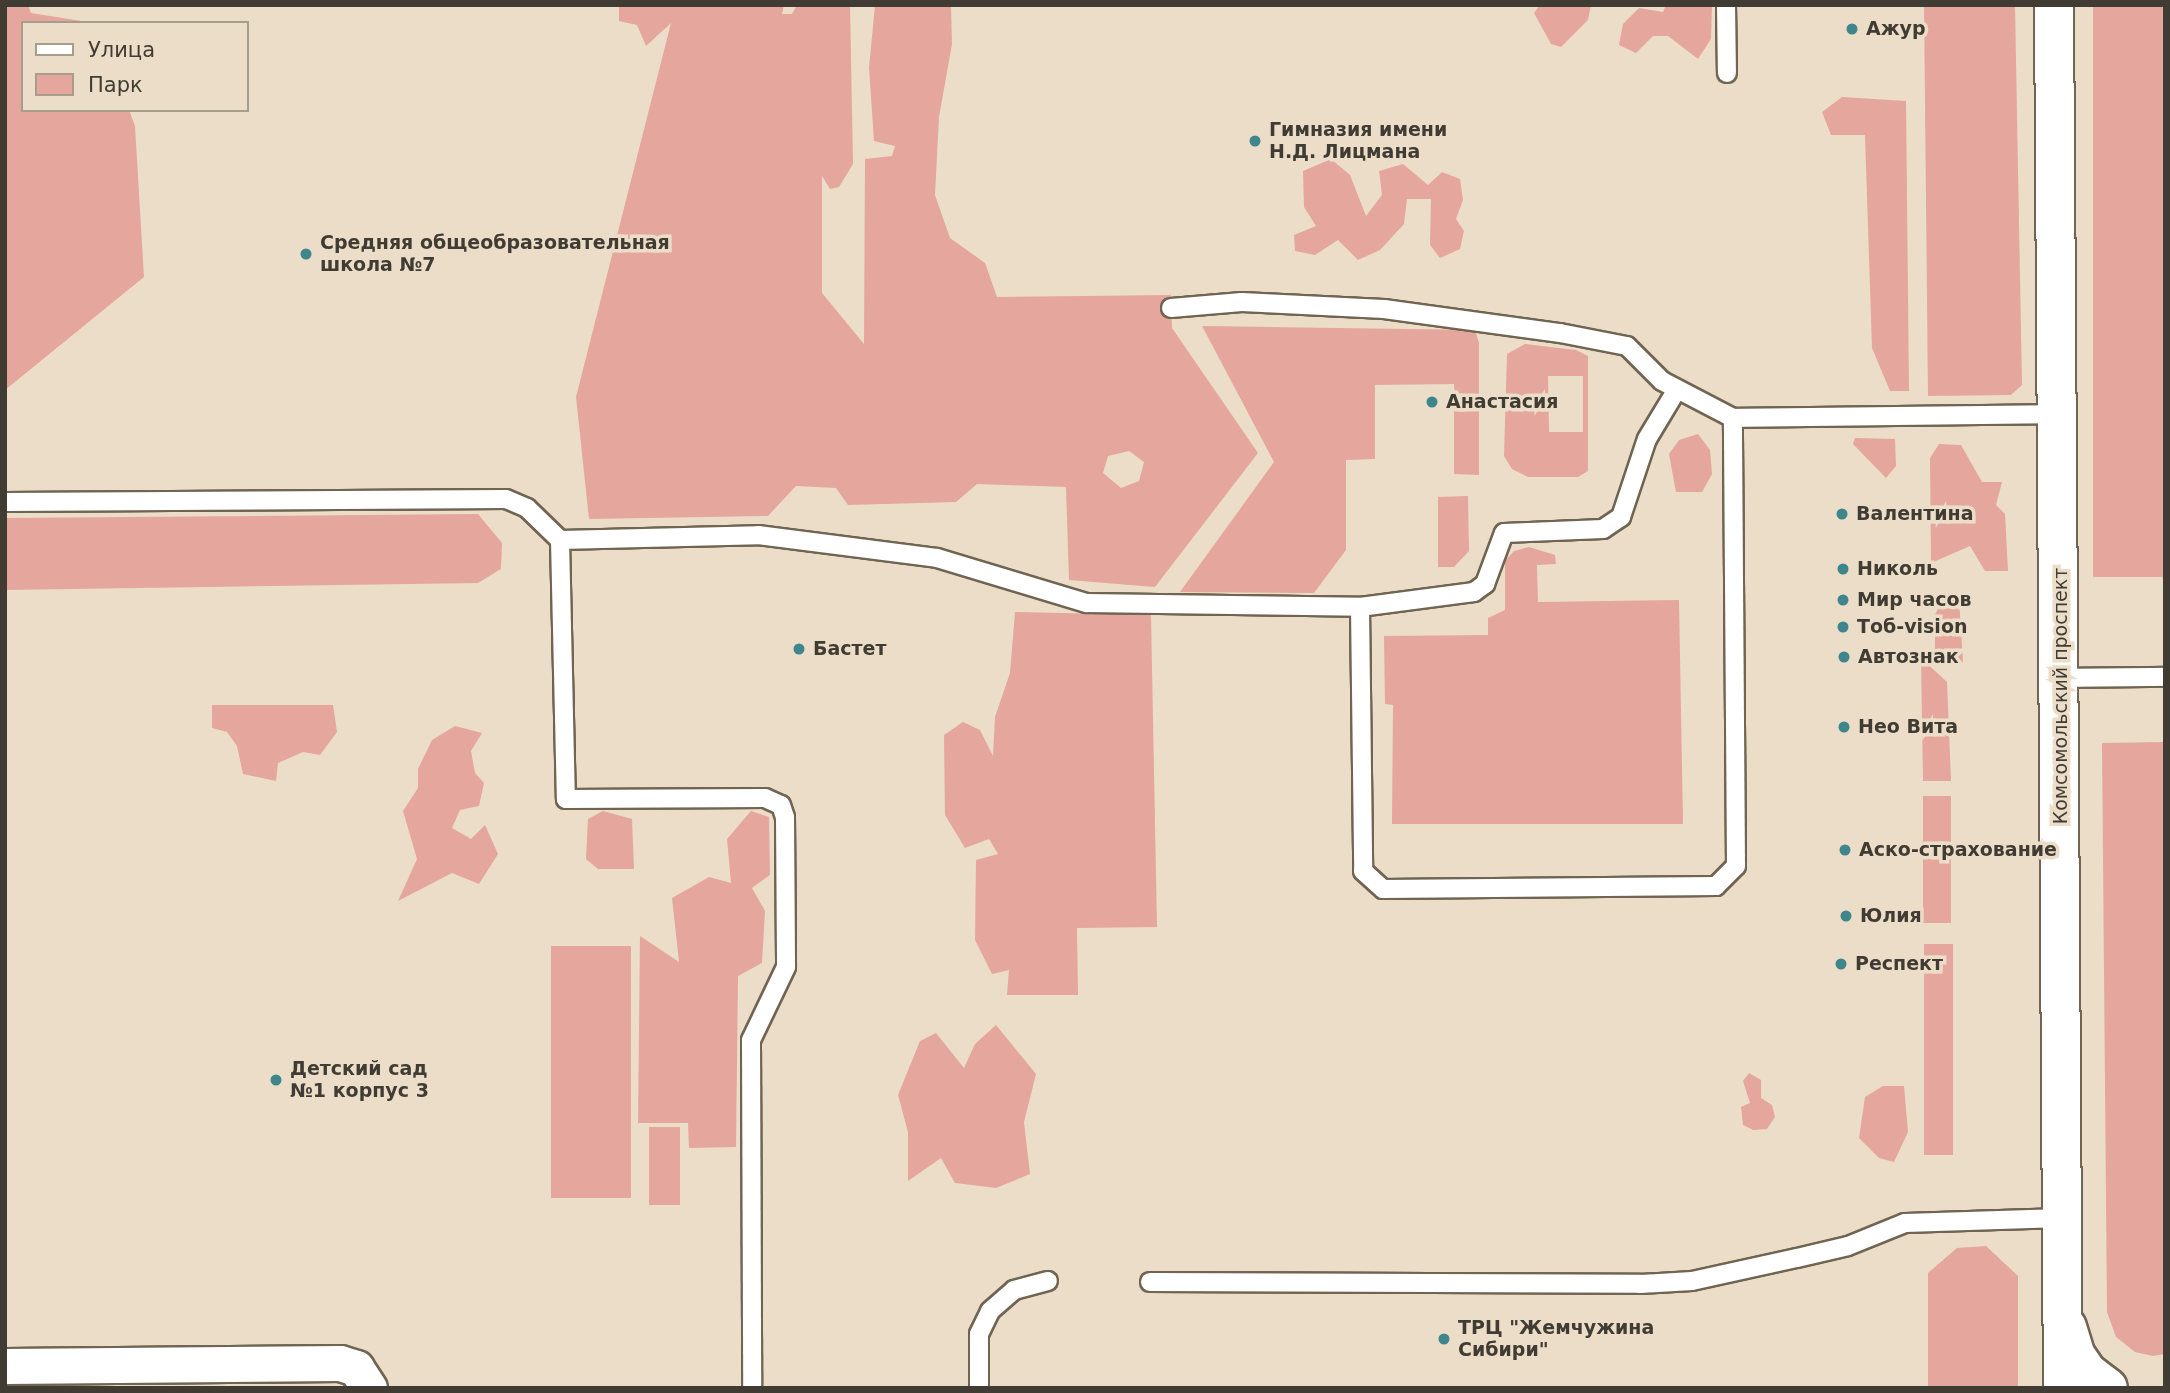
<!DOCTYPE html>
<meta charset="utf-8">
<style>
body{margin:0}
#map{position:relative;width:2170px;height:1393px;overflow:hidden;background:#ebddc8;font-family:"DejaVu Sans",sans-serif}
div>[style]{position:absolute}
.green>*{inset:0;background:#e5a69d;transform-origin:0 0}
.roads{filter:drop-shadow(2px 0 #706452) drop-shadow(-2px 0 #706452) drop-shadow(0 2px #706452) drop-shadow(0 -2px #706452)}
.lane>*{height:18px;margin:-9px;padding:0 9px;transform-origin:9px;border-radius:9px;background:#fff}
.street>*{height:35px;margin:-17.5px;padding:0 17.5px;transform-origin:17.5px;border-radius:17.5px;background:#fff}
.secondary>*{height:38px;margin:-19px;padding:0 19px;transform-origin:19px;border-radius:19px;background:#fff}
.dots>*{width:19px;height:19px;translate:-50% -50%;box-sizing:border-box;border:4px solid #ebddc8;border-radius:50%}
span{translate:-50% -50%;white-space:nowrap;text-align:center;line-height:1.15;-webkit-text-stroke:7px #ebddc8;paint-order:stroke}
.poi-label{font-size:19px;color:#413c33;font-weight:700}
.left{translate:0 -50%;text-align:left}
.street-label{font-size:19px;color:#413c33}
.frame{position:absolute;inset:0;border:7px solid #413c33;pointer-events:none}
.legend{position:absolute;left:21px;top:21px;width:228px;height:91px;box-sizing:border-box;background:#ebddc8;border:2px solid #a79d8c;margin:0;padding:9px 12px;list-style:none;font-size:21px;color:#413c33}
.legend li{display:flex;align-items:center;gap:14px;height:35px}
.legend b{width:35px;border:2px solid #a79d8c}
</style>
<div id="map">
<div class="green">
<i style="clip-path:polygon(5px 5px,28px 5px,31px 13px,94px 23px,23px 23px,23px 110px,129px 110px,135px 126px,144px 277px,5px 390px)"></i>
<i style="clip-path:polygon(evenodd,619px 5px,784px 5px,782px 14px,792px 14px,797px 5px,850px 5px,853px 164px,839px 187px,830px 189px,822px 176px,822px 293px,864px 344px,865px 159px,892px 156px,895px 146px,874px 141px,869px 68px,875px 5px,951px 5px,952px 44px,939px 117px,935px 195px,950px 238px,985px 263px,997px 297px,1171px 295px,1172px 328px,1258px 453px,1155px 587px,1069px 580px,1066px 487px,977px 484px,956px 502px,848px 505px,836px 488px,796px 486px,768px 516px,589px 519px,576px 397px,671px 23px,646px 46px,637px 25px,619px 21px,619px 5px,1129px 451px,1144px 462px,1139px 481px,1121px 488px,1103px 473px,1108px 456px,1129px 451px)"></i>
<i style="clip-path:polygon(1540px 5px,1591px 5px,1588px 20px,1561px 47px,1551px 44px,1534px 13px)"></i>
<i style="clip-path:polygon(1666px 5px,1712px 5px,1711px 39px,1698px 59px,1668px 36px,1653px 36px,1636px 53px,1619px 45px,1623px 24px,1639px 8px,1663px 12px)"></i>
<i style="clip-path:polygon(1924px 5px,2015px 5px,2022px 385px,2011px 395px,1928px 396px)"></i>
<i style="left:2093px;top:5px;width:72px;height:572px"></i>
<i style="clip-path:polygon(1842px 97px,1906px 101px,1909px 391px,1890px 391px,1872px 348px,1865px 135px,1831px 135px,1822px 112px)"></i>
<i style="clip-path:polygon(1331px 159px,1350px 175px,1366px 216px,1382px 195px,1379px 171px,1403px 164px,1428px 185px,1442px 172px,1460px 179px,1463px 200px,1456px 219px,1464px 231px,1460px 249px,1440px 258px,1430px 245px,1431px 199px,1407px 199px,1404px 224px,1380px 250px,1358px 260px,1338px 240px,1315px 255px,1295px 251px,1294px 235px,1316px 226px,1304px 207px,1303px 171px)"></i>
<i style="clip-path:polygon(1202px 326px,1475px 330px,1479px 343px,1479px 475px,1454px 474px,1454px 384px,1375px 385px,1375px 459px,1346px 460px,1346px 550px,1314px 593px,1180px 592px,1274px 462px)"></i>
<i style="clip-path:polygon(evenodd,1525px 344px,1576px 350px,1588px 356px,1588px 471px,1578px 477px,1528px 477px,1512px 469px,1504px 456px,1507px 354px,1525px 344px,1548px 376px,1583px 376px,1583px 432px,1549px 432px,1548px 376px)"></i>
<i style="clip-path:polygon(1698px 434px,1710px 450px,1712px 474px,1702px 492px,1676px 492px,1669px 454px,1679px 440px)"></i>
<i style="clip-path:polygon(1855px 438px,1895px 439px,1896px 466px,1886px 478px,1853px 444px)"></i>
<i style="clip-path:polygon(1939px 444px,1961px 445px,1982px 482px,2002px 482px,1996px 505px,2005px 514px,2008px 571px,1985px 571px,1970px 546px,1931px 563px,1930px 458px)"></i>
<i style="clip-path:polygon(1468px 496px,1469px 551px,1454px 567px,1438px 567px,1438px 497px)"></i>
<i style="clip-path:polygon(478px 514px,502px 543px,501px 569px,478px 583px,5px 590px,5px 518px)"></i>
<i style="clip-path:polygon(1529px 547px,1555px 555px,1556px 564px,1537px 565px,1538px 602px,1679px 600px,1683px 824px,1392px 824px,1393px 705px,1385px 704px,1384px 636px,1488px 635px,1488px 618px,1505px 610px,1505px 561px,1514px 551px)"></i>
<i style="clip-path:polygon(1959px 598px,1963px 662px,1947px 666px,1935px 658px,1935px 615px,1942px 600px)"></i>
<i style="clip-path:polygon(1015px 612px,1151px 615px,1157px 927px,1077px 928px,1078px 995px,1007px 995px,1009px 970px,992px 974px,975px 940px,976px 860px,998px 854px,989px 839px,965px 848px,945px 815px,944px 735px,963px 722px,980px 730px,993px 756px,995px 717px,1010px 673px)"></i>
<i style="clip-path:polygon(1921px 658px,1947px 682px,1951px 781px,1923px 781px)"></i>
<i style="clip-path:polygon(212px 705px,333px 705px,337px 732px,320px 755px,303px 752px,278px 763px,276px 781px,243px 774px,237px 746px,227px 732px,212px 728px)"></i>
<i style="clip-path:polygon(455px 726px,482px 733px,471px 751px,475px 773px,484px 783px,479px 806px,460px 810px,452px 828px,471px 839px,485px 825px,498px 854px,479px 884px,452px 873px,398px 901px,417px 859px,403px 811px,418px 788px,418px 769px,432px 740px)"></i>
<i style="clip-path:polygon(2165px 742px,2165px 1354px,2153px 1356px,2135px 1352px,2116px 1337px,2107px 1312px,2102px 743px)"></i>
<i style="left:1923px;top:796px;width:28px;height:127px"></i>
<i style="clip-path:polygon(603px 811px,632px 819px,634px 869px,598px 869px,586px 859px,588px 819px)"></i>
<i style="clip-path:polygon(751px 811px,769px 817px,770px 875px,752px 888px,765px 911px,762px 963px,738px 976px,736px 1147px,689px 1148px,688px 1123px,638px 1123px,640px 936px,679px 962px,672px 898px,709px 877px,731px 883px,727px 839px)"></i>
<i style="left:1953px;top:944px;width:211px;height:29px;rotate:90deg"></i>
<i style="left:551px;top:946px;width:80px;height:252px"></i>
<i style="clip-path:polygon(996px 1025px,1036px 1074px,1024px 1122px,1030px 1174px,996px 1188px,955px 1183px,941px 1158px,908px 1181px,908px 1132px,898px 1095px,920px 1041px,936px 1033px,964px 1068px,975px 1044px)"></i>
<i style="clip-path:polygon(1749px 1073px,1761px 1080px,1761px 1098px,1772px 1105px,1775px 1117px,1767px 1129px,1753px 1130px,1743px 1125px,1741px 1107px,1750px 1103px,1743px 1081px)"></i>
<i style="clip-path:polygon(1883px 1086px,1904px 1086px,1908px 1132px,1894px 1162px,1879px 1158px,1859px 1138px,1865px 1097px)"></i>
<i style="left:680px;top:1127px;width:78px;height:31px;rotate:90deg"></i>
<i style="clip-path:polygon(1986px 1246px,2018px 1276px,2018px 1388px,1928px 1388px,1928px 1273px,1957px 1248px)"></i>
</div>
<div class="roads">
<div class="lane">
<i style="left:1726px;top:5px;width:68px;rotate:89.2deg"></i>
<i style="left:1171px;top:308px;width:71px;rotate:-4.8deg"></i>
<i style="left:1242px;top:302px;width:142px;rotate:2.8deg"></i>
<i style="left:1384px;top:309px;width:178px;rotate:7.8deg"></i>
<i style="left:1560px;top:333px;width:68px;rotate:11deg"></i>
<i style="left:1627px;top:346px;width:49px;rotate:45deg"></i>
<i style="left:1662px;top:381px;width:80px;rotate:27.5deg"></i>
<i style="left:1733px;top:418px;width:326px;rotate:-0.7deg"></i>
<i style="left:5px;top:502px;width:501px;rotate:-0.34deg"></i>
<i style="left:506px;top:499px;width:23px;rotate:23deg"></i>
<i style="left:527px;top:508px;width:46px;rotate:44.1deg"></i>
<i style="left:560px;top:540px;width:259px;rotate:88.7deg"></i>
<i style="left:566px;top:799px;width:199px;rotate:-0.3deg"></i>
<i style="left:765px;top:798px;width:17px;rotate:24deg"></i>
<i style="left:781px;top:805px;width:13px;rotate:72deg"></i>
<i style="left:785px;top:817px;width:150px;rotate:89.6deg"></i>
<i style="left:786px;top:967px;width:81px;rotate:115.6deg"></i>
<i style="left:751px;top:1040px;width:348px;rotate:89.8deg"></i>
<i style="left:560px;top:540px;width:198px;rotate:-1.4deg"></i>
<i style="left:758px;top:535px;width:180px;rotate:7.3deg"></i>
<i style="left:937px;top:558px;width:156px;rotate:16.8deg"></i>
<i style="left:1086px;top:603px;width:274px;rotate:0.8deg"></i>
<i style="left:1360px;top:607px;width:115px;rotate:-7.5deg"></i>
<i style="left:1474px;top:592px;width:14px;rotate:-36deg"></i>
<i style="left:1485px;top:584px;width:54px;rotate:-69.6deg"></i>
<i style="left:1504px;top:533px;width:99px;rotate:-2.3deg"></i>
<i style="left:1603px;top:529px;width:22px;rotate:-34deg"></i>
<i style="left:1621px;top:517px;width:82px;rotate:-71.6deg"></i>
<i style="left:1647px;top:439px;width:56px;rotate:-58.9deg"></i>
<i style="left:1360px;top:607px;width:264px;rotate:89.3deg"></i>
<i style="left:1363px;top:871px;width:27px;rotate:42deg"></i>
<i style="left:1383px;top:889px;width:333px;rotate:-0.5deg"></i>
<i style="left:1716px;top:886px;width:28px;rotate:-45deg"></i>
<i style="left:1736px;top:866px;width:448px;rotate:-90.4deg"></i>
<i style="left:2061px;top:678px;width:104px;rotate:-0.6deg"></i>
<i style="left:1150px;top:1282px;width:491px;rotate:0.2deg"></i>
<i style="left:1641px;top:1284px;width:51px;rotate:-3.4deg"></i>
<i style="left:1692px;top:1281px;width:107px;rotate:-12.4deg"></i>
<i style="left:1797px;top:1258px;width:52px;rotate:-13.2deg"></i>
<i style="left:1848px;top:1246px;width:61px;rotate:-22deg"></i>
<i style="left:1905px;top:1223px;width:157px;rotate:-1.8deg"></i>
<i style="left:979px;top:1388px;width:54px;rotate:-90deg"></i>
<i style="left:979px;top:1334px;width:25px;rotate:-64deg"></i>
<i style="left:990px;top:1311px;width:32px;rotate:-41deg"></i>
<i style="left:1014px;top:1290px;width:35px;rotate:-15deg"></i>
</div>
<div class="street">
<i style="left:5px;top:1366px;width:335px;rotate:-0.5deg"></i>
<i style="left:340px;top:1363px;width:17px;rotate:17deg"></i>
<i style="left:356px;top:1368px;width:24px;rotate:57deg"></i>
</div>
<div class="secondary">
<i style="left:2054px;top:5px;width:1383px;rotate:89.63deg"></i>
<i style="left:2067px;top:1327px;width:28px;rotate:73deg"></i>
<i style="left:2075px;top:1354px;width:22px;rotate:56deg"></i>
<i style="left:2087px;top:1372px;width:26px;rotate:37deg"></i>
</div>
</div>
<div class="dots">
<i style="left:1852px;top:29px;background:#3e868b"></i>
<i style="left:1255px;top:141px;background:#3e868b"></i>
<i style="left:306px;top:254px;background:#3e868b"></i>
<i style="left:1432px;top:402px;background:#3e868b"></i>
<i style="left:1842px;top:514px;background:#3e868b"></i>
<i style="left:1843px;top:569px;background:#3e868b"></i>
<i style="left:1843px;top:600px;background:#3e868b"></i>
<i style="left:1843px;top:627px;background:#3e868b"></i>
<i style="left:799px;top:649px;background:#3e868b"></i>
<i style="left:1844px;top:657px;background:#3e868b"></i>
<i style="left:1844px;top:727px;background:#3e868b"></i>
<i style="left:1845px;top:850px;background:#3e868b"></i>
<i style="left:1846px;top:916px;background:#3e868b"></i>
<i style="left:1841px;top:964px;background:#3e868b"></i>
<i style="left:276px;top:1080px;background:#3e868b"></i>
<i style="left:1444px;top:1339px;background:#3e868b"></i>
</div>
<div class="poi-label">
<span class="left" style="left:1866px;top:29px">Ажур</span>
<span class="left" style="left:1269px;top:141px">Гимназия имени<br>Н.Д. Лицмана</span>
<span class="left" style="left:320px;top:254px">Средняя общеобразовательная<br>школа №7</span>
<span class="left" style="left:1446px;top:402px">Анастасия</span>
<span class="left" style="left:1856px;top:514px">Валентина</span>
<span class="left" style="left:1857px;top:569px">Николь</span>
<span class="left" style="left:1857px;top:600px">Мир часов</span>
<span class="left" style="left:1857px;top:627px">Тоб-vision</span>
<span class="left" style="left:813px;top:649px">Бастет</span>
<span class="left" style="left:1858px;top:657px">Автознак</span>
<span class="left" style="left:1858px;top:727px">Нео Вита</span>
<span class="left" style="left:1859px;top:850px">Аско-страхование</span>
<span class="left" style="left:1860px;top:916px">Юлия</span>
<span class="left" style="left:1855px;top:964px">Респект</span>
<span class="left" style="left:290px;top:1080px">Детский сад<br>№1 корпус 3</span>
<span class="left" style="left:1458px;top:1339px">ТРЦ "Жемчужина<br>Сибири"</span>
</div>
<div class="street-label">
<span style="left:2061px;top:696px;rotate:-90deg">Комсомольский проспект</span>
</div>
<div class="frame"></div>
<ul class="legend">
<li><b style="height:9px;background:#fff"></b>Улица</li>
<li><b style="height:19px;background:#e5a69d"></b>Парк</li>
</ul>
</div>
